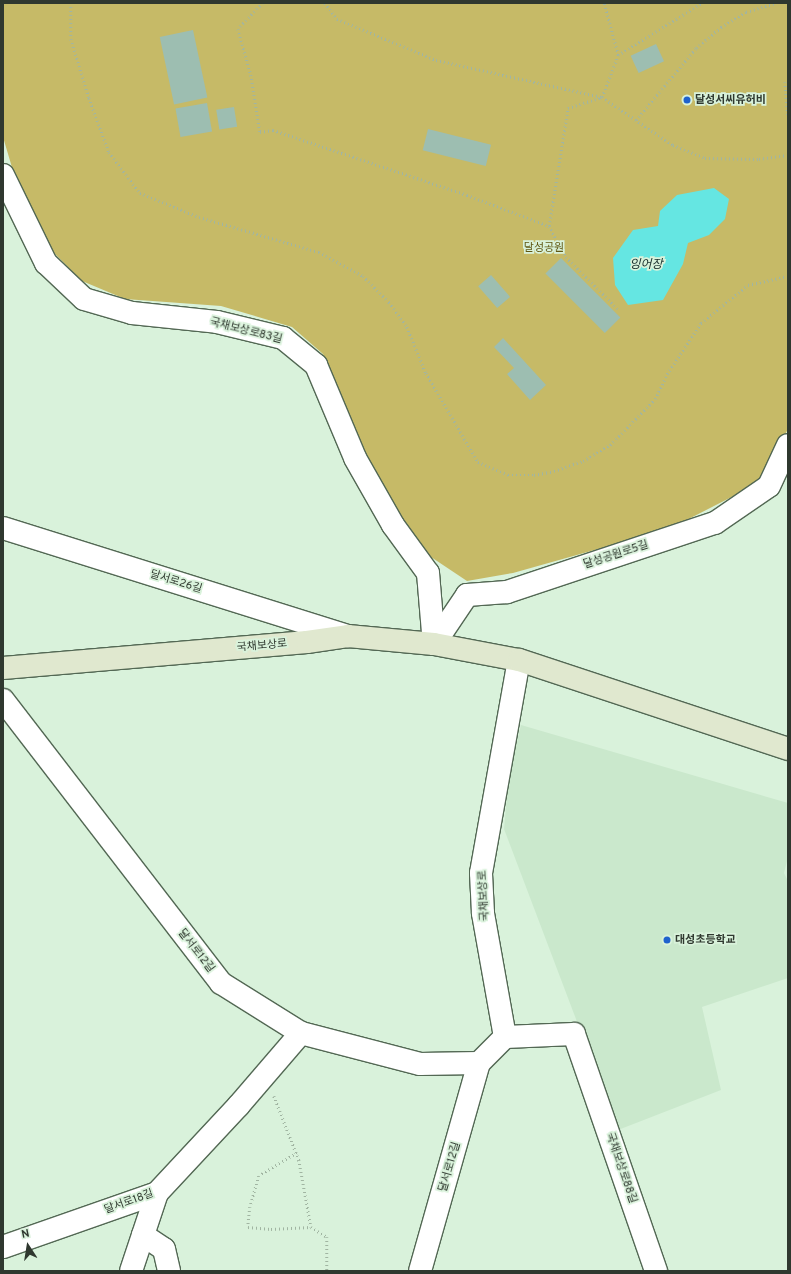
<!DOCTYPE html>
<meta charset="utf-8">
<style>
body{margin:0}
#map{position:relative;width:791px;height:1274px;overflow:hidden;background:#d9f2db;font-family:Overpass,"Noto Sans KR",sans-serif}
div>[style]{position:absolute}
.built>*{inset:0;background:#cae8cc}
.green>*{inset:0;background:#c6ba67}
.water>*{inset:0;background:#65e6e2}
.building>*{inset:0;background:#9dbeb1;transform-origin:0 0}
.path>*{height:2.5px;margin-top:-1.25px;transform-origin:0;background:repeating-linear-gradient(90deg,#a1b5a2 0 1px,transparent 0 4px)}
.roads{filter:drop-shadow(1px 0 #536854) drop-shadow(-1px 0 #536854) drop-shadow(0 1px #536854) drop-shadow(0 -1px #536854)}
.minor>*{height:22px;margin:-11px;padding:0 11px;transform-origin:11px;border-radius:11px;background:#fff}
.secondary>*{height:22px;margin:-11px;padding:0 11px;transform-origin:11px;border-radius:11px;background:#e0e8cf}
.dots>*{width:11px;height:11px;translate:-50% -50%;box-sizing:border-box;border:2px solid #d9f2db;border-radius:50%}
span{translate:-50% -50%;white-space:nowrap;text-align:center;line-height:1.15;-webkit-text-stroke:3.5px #d9f2db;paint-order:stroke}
.poi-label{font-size:11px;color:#2f382f;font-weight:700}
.left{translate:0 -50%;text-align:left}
.park-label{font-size:11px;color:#605712}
.street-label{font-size:11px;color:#2f382f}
.water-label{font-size:12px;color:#172e2d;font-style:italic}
.frame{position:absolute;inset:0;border:4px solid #2f382f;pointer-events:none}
.north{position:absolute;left:8px;top:1226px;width:40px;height:40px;-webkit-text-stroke:3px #d9f2db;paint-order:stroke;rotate:348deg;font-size:11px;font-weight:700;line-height:16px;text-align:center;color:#2f382f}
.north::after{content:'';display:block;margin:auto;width:14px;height:18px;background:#2f382f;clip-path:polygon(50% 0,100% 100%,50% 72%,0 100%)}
</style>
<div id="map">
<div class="built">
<i style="clip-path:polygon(521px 725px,788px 803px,788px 857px,784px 873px,788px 881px,788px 978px,702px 1007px,721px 1090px,618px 1130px,504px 829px,509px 774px)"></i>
</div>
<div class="green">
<i style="clip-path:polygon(3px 3px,788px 3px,788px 429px,759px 483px,669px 529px,513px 573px,467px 581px,428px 555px,381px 488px,323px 354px,292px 327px,221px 306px,125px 299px,82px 281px,44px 243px,16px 181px,3px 137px)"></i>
</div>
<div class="water">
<i style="clip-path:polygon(714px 188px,729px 199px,725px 219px,709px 235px,688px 243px,683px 264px,663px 300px,628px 305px,615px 285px,613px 258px,633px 230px,658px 226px,660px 211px,677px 195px)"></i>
</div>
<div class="building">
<i style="left:193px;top:30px;width:69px;height:34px;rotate:78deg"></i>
<i style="left:656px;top:44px;width:19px;height:28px;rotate:65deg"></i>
<i style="left:207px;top:103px;width:29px;height:32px;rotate:80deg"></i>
<i style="left:234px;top:107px;width:20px;height:18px;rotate:81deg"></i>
<i style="left:428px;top:129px;width:65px;height:22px;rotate:14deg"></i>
<i style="left:561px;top:258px;width:84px;height:22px;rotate:45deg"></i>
<i style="left:491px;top:275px;width:29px;height:17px;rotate:49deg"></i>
<i style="clip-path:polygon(503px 338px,546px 385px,530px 400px,507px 374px,514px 368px,494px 347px)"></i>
</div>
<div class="path">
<i style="left:71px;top:3px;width:36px;rotate:90deg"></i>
<i style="left:71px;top:39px;width:62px;rotate:73deg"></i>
<i style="left:89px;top:98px;width:58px;rotate:69.7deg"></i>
<i style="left:109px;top:152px;width:51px;rotate:52.9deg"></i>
<i style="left:140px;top:193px;width:64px;rotate:22.1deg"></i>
<i style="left:199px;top:217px;width:125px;rotate:16.3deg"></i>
<i style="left:319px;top:252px;width:50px;rotate:28.6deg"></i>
<i style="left:363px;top:276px;width:37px;rotate:45deg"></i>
<i style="left:389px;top:302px;width:31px;rotate:54deg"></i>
<i style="left:407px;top:327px;width:50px;rotate:67.6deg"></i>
<i style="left:426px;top:373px;width:103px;rotate:59.7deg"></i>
<i style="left:478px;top:462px;width:33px;rotate:23deg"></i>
<i style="left:508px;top:475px;width:26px"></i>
<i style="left:534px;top:475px;width:20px;rotate:-11deg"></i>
<i style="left:554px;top:471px;width:31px;rotate:-19deg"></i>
<i style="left:583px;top:461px;width:31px;rotate:-31deg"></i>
<i style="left:610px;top:445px;width:64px;rotate:-45.6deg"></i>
<i style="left:655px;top:399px;width:28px;rotate:-64deg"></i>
<i style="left:667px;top:374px;width:61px;rotate:-56.3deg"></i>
<i style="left:701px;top:323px;width:60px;rotate:-39deg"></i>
<i style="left:748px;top:285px;width:41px;rotate:-12.7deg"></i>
<i style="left:263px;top:3px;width:36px;rotate:134deg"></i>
<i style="left:238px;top:29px;width:48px;rotate:74.2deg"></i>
<i style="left:251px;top:75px;width:58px;rotate:81deg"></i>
<i style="left:260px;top:132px;width:13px;rotate:-9deg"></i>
<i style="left:273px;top:130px;width:205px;rotate:18.5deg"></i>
<i style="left:467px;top:195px;width:88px;rotate:20.7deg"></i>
<i style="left:549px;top:226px;width:35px;rotate:61deg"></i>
<i style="left:566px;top:257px;width:74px;rotate:45deg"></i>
<i style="left:325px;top:3px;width:20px;rotate:53deg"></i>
<i style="left:337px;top:19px;width:107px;rotate:22.5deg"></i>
<i style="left:436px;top:60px;width:170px;rotate:12.6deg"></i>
<i style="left:602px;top:97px;width:45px;rotate:-69.1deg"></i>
<i style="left:618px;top:55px;width:54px;rotate:-105.1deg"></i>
<i style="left:618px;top:55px;width:99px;rotate:-31.8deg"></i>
<i style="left:788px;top:82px;width:3px;rotate:180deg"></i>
<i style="left:785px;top:82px;width:33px;rotate:85deg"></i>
<i style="left:636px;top:120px;width:94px;rotate:-50.2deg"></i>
<i style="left:696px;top:48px;width:33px;rotate:-40deg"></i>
<i style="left:721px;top:27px;width:29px;rotate:-31deg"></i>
<i style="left:746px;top:12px;width:30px;rotate:-17deg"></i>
<i style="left:549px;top:226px;width:120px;rotate:-80.9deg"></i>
<i style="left:568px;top:108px;width:36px;rotate:-18deg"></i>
<i style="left:602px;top:97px;width:86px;rotate:34.1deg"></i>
<i style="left:673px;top:145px;width:35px;rotate:22deg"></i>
<i style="left:705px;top:158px;width:54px;rotate:1.1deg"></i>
<i style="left:759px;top:159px;width:29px;rotate:-8deg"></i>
<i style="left:274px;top:1096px;width:69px;rotate:68.7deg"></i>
<i style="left:299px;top:1160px;width:68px;rotate:79.8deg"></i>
<i style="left:311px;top:1227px;width:19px;rotate:32deg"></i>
<i style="left:327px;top:1237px;width:34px;rotate:90deg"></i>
<i style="left:297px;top:1153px;width:44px;rotate:148.8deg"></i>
<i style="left:259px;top:1176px;width:32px;rotate:106deg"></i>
<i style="left:250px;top:1207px;width:20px;rotate:96deg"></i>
<i style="left:248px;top:1227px;width:23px;rotate:5deg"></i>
<i style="left:271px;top:1229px;width:40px;rotate:-2.9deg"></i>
</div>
<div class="roads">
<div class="minor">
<i style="left:3px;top:175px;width:98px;rotate:64deg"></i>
<i style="left:46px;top:263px;width:52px;rotate:43.5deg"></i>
<i style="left:84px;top:299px;width:50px;rotate:16.3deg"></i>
<i style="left:132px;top:313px;width:85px;rotate:6deg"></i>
<i style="left:217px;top:322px;width:68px;rotate:13.6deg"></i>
<i style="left:283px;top:338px;width:43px;rotate:39.3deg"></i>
<i style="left:316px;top:365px;width:101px;rotate:67.2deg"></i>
<i style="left:355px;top:458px;width:77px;rotate:60.4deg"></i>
<i style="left:393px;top:525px;width:59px;rotate:53.9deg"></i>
<i style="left:428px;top:573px;width:71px;rotate:85.2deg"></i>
<i style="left:3px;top:528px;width:362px;rotate:17.4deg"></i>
<i style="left:434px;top:644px;width:59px;rotate:-56deg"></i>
<i style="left:467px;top:595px;width:40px;rotate:-4.3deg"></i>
<i style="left:507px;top:592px;width:219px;rotate:-18.4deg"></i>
<i style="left:715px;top:523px;width:65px;rotate:-34.4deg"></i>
<i style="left:769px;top:486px;width:45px;rotate:-65.1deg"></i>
<i style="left:3px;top:700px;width:357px;rotate:52.4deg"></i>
<i style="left:221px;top:983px;width:94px;rotate:32deg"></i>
<i style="left:301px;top:1033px;width:123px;rotate:14.6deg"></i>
<i style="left:420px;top:1064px;width:59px;rotate:-1deg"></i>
<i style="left:505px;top:1037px;width:126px;rotate:-100.1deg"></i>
<i style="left:483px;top:913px;width:40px;rotate:-92.9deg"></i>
<i style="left:481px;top:873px;width:216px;rotate:-79.9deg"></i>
<i style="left:143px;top:1235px;width:25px;rotate:34deg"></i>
<i style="left:164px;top:1249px;width:23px;rotate:77deg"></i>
<i style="left:3px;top:1247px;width:163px;rotate:-19.3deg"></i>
<i style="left:157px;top:1193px;width:120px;rotate:-47deg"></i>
<i style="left:239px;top:1105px;width:95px;rotate:-49.3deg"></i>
<i style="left:131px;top:1271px;width:82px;rotate:-71.6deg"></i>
<i style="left:420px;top:1271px;width:216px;rotate:-74.2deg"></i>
<i style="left:479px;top:1063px;width:37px;rotate:-45deg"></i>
<i style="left:505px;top:1037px;width:69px;rotate:-2.5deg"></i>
<i style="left:574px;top:1034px;width:251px;rotate:70.9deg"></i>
</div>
<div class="secondary">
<i style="left:3px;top:668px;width:305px;rotate:-4.9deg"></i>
<i style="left:307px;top:642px;width:41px;rotate:-8.3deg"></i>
<i style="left:348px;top:636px;width:86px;rotate:5.3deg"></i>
<i style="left:434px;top:644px;width:86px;rotate:10.7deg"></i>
<i style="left:519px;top:660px;width:283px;rotate:18.3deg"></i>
</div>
</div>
<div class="dots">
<i style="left:687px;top:100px;background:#1f62cd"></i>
<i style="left:667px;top:940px;background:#1f62cd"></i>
</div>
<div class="poi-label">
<span class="left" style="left:695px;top:100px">달성서씨유허비</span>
<span class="left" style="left:675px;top:940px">대성초등학교</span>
</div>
<div class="park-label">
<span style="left:544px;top:248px">달성공원</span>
</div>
<div class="street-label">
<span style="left:246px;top:331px;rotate:14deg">국채보상로83길</span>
<span style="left:616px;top:555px;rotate:-18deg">달성공원로5길</span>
<span style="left:176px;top:582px;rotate:17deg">달서로26길</span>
<span style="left:262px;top:646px;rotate:-5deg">국채보상로</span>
<span style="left:484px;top:896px;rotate:-93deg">국채보상로</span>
<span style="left:196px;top:951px;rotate:52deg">달서로12길</span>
<span style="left:450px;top:1167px;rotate:-74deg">달서로12길</span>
<span style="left:621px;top:1168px;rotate:71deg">국채보상로88길</span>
<span style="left:129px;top:1202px;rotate:-20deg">달서로18길</span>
</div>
<div class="water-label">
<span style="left:646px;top:266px">잉어장</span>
</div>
<div class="frame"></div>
<div class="north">N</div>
</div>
